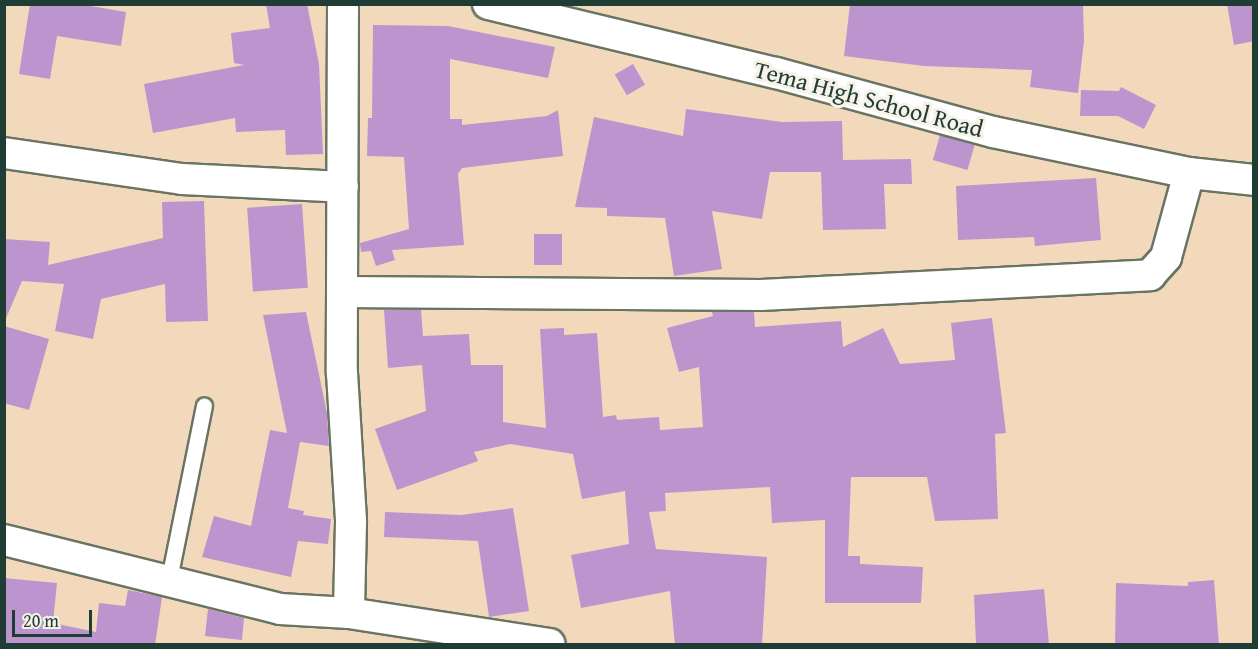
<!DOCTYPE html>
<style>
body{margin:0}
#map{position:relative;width:1258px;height:649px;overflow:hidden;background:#f3d9bb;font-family:"Gentium Book Plus",serif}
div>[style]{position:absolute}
.building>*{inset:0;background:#bc95ce;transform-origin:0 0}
.roads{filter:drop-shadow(2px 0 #697463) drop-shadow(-2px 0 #697463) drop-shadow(0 2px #697463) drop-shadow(0 -2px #697463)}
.lane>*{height:15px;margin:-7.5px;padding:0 7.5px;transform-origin:7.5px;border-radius:7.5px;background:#fff}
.street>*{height:30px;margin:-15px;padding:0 15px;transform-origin:15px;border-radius:15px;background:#fff}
span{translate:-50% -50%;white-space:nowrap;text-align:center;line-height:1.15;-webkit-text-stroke:6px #f7f3e8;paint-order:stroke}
.street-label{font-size:24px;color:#1f3d34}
.frame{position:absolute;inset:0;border:6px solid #1f3d34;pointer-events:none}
.scale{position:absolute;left:12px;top:610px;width:80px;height:27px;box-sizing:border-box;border:3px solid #1f3d34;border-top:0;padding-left:8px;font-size:18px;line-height:21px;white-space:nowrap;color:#1f3d34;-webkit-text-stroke:4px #f7f3e8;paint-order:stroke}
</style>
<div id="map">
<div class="building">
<i style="clip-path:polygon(30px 4px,79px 4px,126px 12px,121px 46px,57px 36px,50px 79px,19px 74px)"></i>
<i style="clip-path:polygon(266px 4px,307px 4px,319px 64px,323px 154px,286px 155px,285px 130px,236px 132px,235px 118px,153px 133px,144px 84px,244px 65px,234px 63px,231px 33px,270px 28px)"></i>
<i style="clip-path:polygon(850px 4px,1083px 4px,1084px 41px,1078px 93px,1030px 87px,1032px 70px,924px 66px,844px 56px)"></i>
<i style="clip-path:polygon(1227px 4px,1254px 4px,1254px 41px,1234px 45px)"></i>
<i style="clip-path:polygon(373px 25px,448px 26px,555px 47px,548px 78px,450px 59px,450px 119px,462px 119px,462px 125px,547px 116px,558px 110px,563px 156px,462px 168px,458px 174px,464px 245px,392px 250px,395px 260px,376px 266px,371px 251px,361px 252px,360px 243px,409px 229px,404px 157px,367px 156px,368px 118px,372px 118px)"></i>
<i style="left:633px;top:64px;width:24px;height:21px;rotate:60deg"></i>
<i style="clip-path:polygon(1121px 87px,1156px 105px,1144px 129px,1118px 116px,1080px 116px,1081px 90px,1119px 91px)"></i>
<i style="clip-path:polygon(686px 109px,782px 122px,842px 121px,843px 160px,911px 159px,912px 184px,884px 184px,886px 229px,823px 230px,821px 172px,770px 172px,762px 219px,712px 211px,722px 269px,674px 276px,665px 218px,607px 216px,607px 208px,575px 207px,594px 117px,683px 136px)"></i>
<i style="left:940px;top:135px;width:36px;height:26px;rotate:16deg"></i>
<i style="clip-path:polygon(1096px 178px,1101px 240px,1035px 246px,1034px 237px,958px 240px,956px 186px)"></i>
<i style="clip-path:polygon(204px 201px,208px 321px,166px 322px,165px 284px,101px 299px,93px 339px,55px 331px,64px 284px,22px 281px,4px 323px,4px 239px,50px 242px,48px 265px,163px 238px,162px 202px)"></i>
<i style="left:302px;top:204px;width:84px;height:55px;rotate:86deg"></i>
<i style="left:534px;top:234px;width:28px;height:31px"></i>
<i style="clip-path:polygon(384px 310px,421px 310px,423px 336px,469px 334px,471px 365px,503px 365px,503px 422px,546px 428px,540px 329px,564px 328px,564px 335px,597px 333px,603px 417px,616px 415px,617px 420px,659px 417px,660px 430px,703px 427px,699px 367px,679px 372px,667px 328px,713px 316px,712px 312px,754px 312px,755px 327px,841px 321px,843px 347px,883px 328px,900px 364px,955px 360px,951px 323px,992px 318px,1006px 433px,995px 434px,998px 519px,935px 521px,927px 477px,851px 477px,848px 556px,860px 556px,860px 564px,923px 567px,921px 603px,825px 603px,825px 520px,772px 523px,770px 487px,665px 493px,666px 511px,649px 512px,656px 549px,767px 557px,762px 645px,675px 645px,670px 591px,581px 608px,571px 555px,629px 544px,625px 491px,582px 499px,573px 454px,510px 444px,474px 452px,478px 461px,397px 490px,375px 429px,426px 411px,422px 365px,388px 368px)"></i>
<i style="clip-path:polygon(306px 312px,327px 413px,329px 446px,300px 442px,288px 508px,304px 511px,303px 515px,331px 519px,328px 544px,298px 541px,291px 577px,202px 557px,214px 516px,251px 526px,270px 430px,287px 433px,263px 315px)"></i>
<i style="clip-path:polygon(4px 326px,49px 339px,29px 410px,4px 403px)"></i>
<i style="clip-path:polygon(513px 508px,529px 611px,489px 617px,478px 541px,384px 537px,385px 512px,461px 515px)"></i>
<i style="clip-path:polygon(4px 578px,57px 583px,53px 623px,96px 632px,99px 603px,125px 606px,128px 590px,162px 597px,155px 645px,4px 645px)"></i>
<i style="clip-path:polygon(1214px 580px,1219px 645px,1115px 645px,1116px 583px,1188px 586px,1188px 582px)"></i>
<i style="clip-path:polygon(1044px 589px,1049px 645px,976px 645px,974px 595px)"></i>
<i style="clip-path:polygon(208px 609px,244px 618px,242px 640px,205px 636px)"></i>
</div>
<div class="roads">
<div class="lane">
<i style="left:169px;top:579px;width:177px;rotate:-78.6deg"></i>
</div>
<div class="street">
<i style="left:343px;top:4px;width:369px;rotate:90.2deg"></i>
<i style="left:342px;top:373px;width:149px;rotate:86.5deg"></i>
<i style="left:351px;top:522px;width:91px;rotate:91.3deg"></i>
<i style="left:488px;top:4px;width:296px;rotate:13.5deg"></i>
<i style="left:776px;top:73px;width:225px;rotate:15.2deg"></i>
<i style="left:993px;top:132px;width:200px;rotate:11.8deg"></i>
<i style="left:1189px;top:173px;width:65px;rotate:6.1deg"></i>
<i style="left:4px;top:153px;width:180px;rotate:8.3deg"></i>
<i style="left:182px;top:179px;width:161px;rotate:2.8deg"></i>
<i style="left:343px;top:292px;width:418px;rotate:0.4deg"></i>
<i style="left:761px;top:295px;width:390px;rotate:-2.9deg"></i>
<i style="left:1150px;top:275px;width:24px;rotate:-48deg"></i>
<i style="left:1166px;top:257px;width:87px;rotate:-74.7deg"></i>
<i style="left:4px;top:540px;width:284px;rotate:14deg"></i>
<i style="left:280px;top:609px;width:69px;rotate:3.3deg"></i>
<i style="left:349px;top:613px;width:203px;rotate:8.8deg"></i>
</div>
</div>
<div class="street-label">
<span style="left:869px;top:99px;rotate:15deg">Tema High School Road</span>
</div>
<div class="frame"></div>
<div class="scale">20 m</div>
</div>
